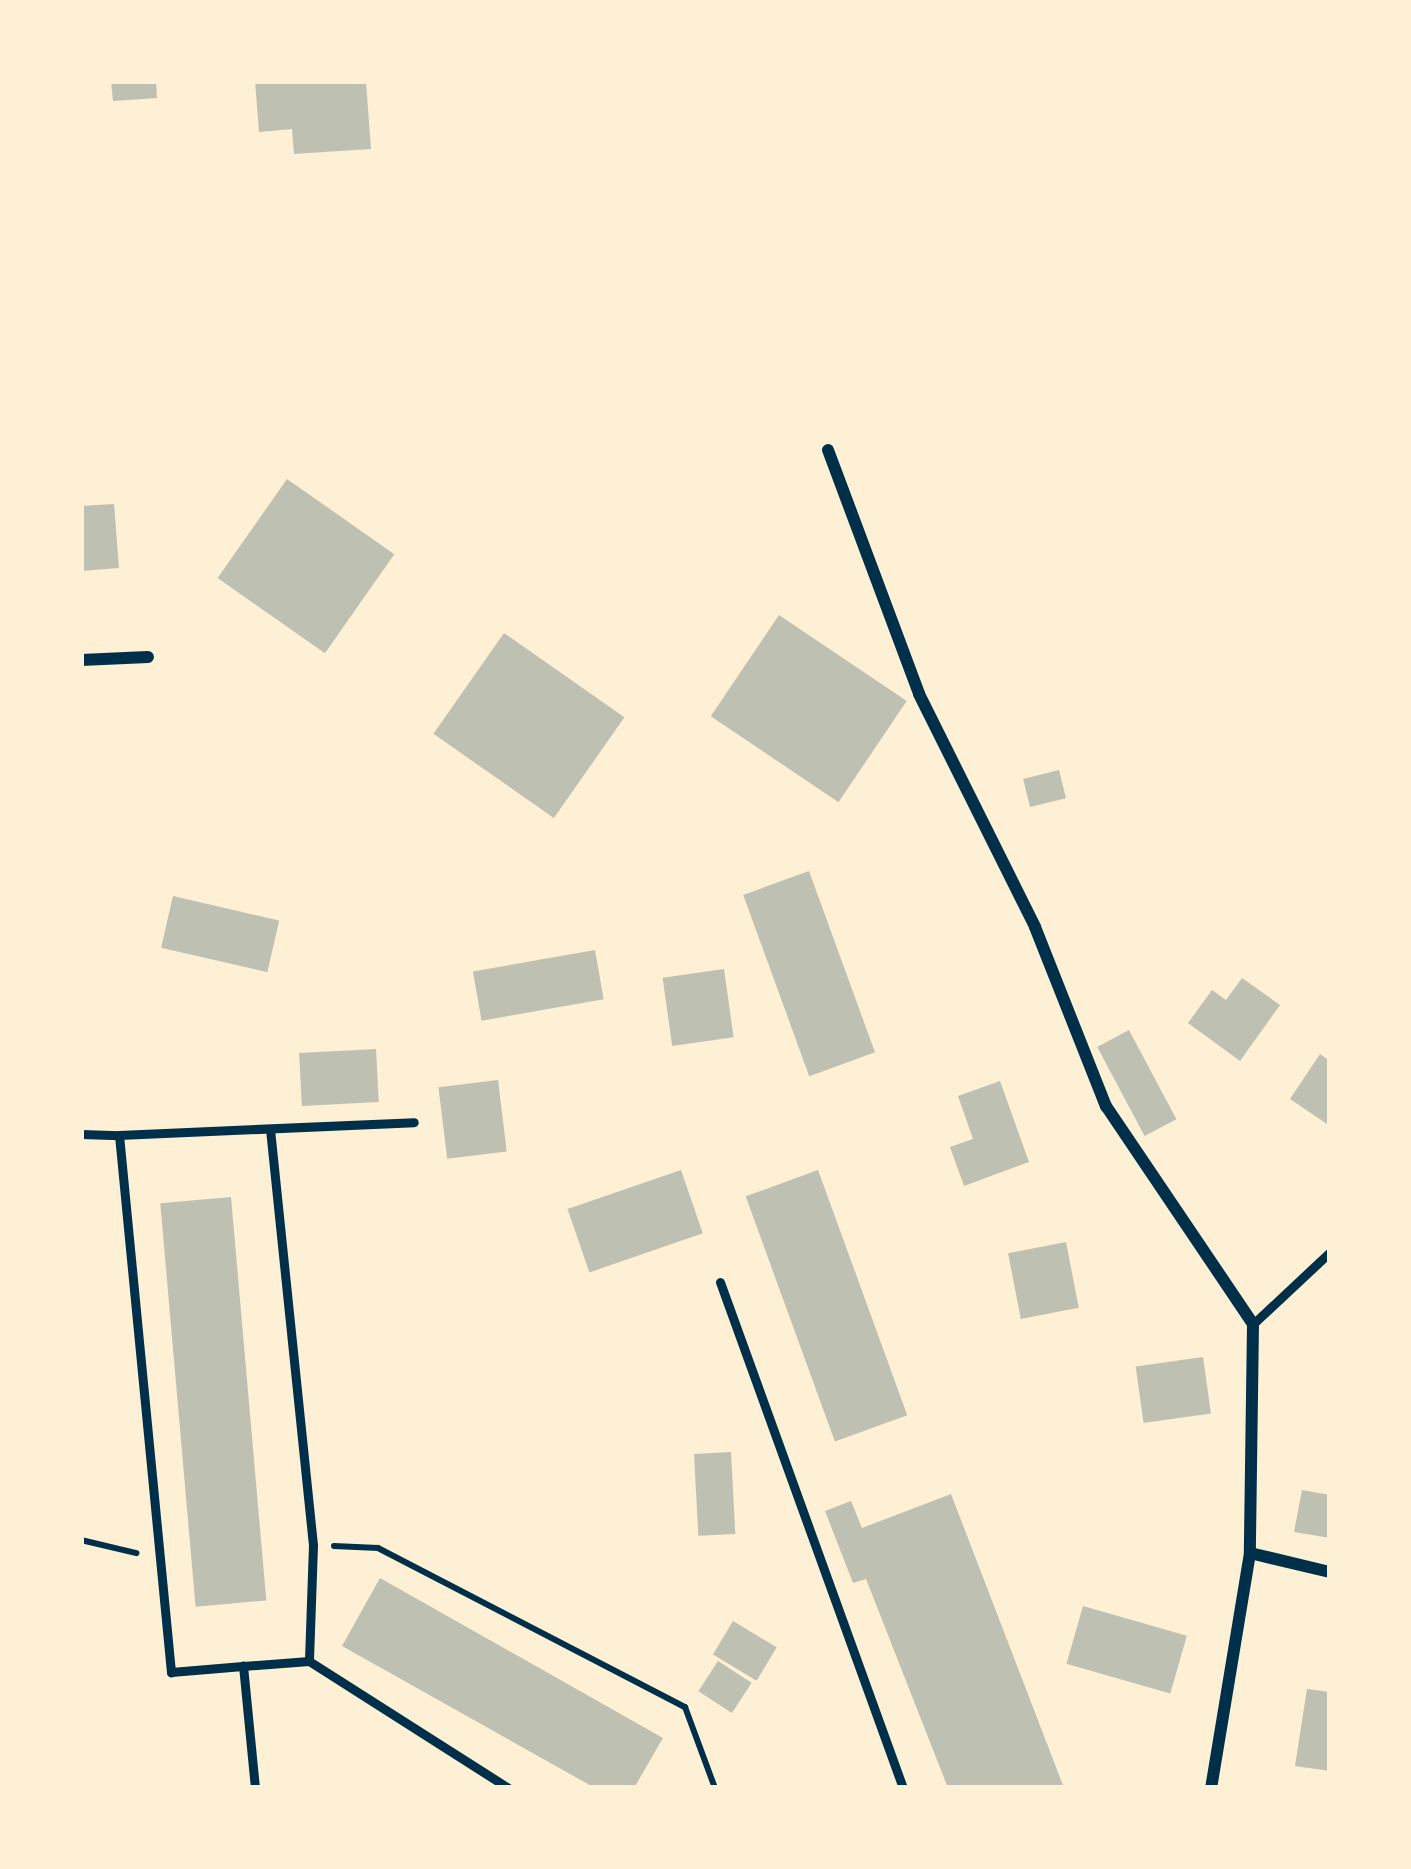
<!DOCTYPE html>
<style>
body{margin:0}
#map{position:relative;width:1411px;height:1869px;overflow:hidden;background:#fdf0d5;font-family:"PT Sans Narrow",sans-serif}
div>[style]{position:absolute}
.building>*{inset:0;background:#bec0b2;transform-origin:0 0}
.path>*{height:6px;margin:-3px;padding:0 3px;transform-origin:3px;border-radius:3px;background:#003049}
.service>*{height:9px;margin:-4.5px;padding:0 4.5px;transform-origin:4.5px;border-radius:4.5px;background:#003049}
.minor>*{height:12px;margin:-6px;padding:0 6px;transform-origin:6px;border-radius:6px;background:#003049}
span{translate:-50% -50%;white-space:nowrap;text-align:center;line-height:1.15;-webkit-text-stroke:9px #fdf0d5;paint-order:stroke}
.frame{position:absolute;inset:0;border:84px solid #fdf0d5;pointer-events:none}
</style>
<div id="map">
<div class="building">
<i style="clip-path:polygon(111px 81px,156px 81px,157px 98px,113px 101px)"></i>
<i style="clip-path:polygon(255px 81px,366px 82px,371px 149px,294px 154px,292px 129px,259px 132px)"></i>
<i style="left:287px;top:479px;width:131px;height:121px;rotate:35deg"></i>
<i style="clip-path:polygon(114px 504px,119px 568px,81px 571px,81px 506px)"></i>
<i style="left:779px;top:615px;width:154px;height:122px;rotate:34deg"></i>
<i style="left:504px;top:633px;width:147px;height:123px;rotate:35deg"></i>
<i style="left:1059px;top:770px;width:29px;height:37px;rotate:76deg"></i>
<i style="left:809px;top:871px;width:193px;height:70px;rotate:70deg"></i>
<i style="left:173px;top:896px;width:109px;height:53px;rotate:13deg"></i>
<i style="left:595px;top:950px;width:50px;height:124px;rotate:80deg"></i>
<i style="left:724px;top:969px;width:69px;height:62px;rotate:82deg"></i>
<i style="clip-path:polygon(1242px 978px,1280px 1005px,1240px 1061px,1188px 1023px,1212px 990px,1226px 1000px)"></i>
<i style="left:1129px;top:1030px;width:101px;height:36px;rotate:62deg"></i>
<i style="left:376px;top:1049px;width:53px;height:77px;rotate:87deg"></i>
<i style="clip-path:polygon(1320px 1054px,1330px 1061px,1330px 1126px,1290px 1099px)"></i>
<i style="left:498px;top:1080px;width:72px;height:60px;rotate:83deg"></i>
<i style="clip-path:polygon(1000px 1081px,1029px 1162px,964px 1186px,950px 1147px,973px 1139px,958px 1096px)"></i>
<i style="left:681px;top:1170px;width:67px;height:120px;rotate:71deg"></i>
<i style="left:818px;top:1170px;width:261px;height:77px;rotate:70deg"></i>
<i style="left:231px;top:1197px;width:405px;height:71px;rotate:85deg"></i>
<i style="left:1066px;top:1242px;width:67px;height:59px;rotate:79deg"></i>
<i style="left:1203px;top:1357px;width:57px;height:68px;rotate:82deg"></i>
<i style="left:731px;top:1452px;width:82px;height:37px;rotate:87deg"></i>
<i style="clip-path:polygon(1302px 1490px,1330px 1495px,1330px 1538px,1294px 1532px)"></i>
<i style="clip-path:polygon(951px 1494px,1064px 1788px,948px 1788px,866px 1579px,853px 1583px,825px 1511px,851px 1501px,862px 1528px)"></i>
<i style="clip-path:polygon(380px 1578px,663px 1738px,634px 1788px,595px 1788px,342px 1646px)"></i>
<i style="left:1083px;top:1606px;width:108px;height:60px;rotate:16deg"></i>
<i style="left:733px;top:1621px;width:51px;height:39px;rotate:31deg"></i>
<i style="left:718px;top:1661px;width:40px;height:36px;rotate:33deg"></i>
<i style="clip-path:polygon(1307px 1689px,1330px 1692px,1330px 1771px,1295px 1766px)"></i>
</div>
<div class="path">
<i style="left:81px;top:1540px;width:57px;rotate:13.3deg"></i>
<i style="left:334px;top:1546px;width:44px;rotate:2.6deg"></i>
<i style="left:378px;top:1548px;width:346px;rotate:27.4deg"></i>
<i style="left:685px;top:1707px;width:86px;rotate:69.7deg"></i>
</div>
<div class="service">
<i style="left:270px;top:1129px;width:418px;rotate:84.1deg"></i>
<i style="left:313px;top:1545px;width:116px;rotate:92deg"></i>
<i style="left:81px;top:1134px;width:38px;rotate:2deg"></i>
<i style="left:119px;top:1135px;width:540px;rotate:84.47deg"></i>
<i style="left:171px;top:1672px;width:72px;rotate:-4.8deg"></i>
<i style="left:119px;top:1135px;width:295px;rotate:-2.5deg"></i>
<i style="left:720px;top:1282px;width:538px;rotate:70.12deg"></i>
<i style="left:1253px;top:1324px;width:105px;rotate:-43.1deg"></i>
<i style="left:255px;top:1788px;width:123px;rotate:-95.6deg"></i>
<i style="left:243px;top:1666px;width:66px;rotate:-4.3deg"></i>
<i style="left:309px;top:1661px;width:236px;rotate:32.5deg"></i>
</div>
<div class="minor">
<i style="left:828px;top:450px;width:260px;rotate:69.5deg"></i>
<i style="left:919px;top:694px;width:260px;rotate:63.5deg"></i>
<i style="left:1035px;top:927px;width:193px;rotate:68.4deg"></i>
<i style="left:1106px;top:1106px;width:263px;rotate:56deg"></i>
<i style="left:1253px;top:1324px;width:229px;rotate:90.8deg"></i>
<i style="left:1250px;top:1553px;width:238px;rotate:99.4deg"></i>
<i style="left:81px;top:660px;width:67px;rotate:-2.6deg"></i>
<i style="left:1250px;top:1553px;width:82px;rotate:13.4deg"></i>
</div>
<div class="frame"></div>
</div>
